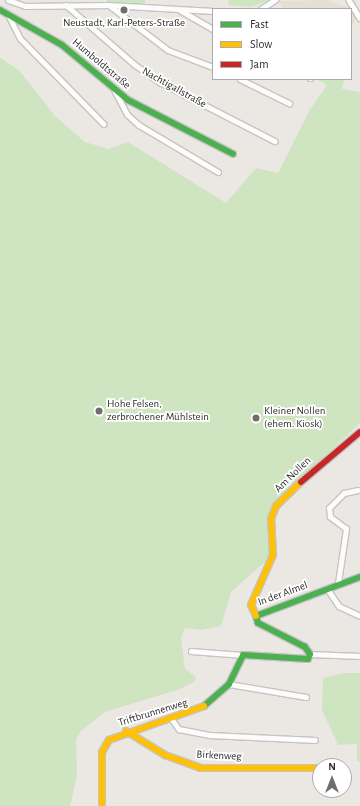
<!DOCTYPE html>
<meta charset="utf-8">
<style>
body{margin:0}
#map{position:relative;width:360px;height:806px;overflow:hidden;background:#ebe8e4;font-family:"Alegreya Sans",sans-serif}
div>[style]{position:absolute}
.education>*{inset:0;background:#e5dfd3}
.green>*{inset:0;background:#cfe4c0}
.roads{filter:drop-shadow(1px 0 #c5c4c4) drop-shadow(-1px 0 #c5c4c4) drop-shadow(0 1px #c5c4c4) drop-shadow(0 -1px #c5c4c4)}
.street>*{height:4.5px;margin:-2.25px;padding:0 2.25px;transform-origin:2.25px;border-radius:2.25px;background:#fcfcfb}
.fast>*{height:6px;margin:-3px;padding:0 3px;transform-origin:3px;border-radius:3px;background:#4caf50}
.slow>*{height:6px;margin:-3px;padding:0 3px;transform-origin:3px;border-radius:3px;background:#ffc107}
.jam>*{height:6px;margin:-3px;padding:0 3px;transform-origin:3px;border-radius:3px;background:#c62828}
.dots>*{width:11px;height:11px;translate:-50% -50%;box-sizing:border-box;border:2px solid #fff;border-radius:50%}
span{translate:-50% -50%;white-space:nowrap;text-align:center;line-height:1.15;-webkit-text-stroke:3.5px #fff;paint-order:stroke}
.poi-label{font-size:11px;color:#2d2d2d}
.left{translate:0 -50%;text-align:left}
.street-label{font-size:11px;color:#2d2d2d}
.legend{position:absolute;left:212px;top:8px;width:140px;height:72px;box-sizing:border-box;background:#fff;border:1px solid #ababab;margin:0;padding:5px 7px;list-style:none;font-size:12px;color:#2d2d2d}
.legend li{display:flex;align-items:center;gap:8px;height:20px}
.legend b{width:20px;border:1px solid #ababab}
.north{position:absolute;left:312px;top:758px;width:40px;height:40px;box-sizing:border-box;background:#fff;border:1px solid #ababab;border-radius:50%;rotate:0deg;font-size:11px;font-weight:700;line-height:16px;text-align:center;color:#2d2d2d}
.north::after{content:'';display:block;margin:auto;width:14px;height:18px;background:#706e6d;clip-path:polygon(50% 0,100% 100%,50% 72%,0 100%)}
</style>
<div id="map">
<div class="education">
<i style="clip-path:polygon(326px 0,354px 9px,357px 15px,351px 29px,351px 9px,283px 9px,279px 1px)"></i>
</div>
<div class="green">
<i style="clip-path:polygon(107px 0,145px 0,145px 4px,107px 2px)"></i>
<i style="clip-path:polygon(229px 0,269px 0,251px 7px,228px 5px)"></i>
<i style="clip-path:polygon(0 58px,19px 70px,55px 116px,85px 142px,109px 149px,128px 142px,226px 203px,256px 168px,278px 173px,309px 111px,327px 85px,316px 79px,344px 79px,342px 89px,360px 92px,360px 423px,270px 508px,272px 546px,268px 559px,231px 592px,221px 626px,201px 630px,185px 628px,181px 638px,185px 669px,196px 677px,195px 681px,180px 689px,105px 712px,81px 731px,76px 739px,77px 776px,70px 806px,0 806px)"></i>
<i style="clip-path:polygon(344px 673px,360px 673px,360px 762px,357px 761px,357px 744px,338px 745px,322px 710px,323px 678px)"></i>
</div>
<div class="roads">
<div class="street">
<i style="left:8px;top:0;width:18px;rotate:19deg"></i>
<i style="left:25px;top:6px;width:84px;rotate:-0.7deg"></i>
<i style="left:109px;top:5px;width:104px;rotate:3.3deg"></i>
<i style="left:349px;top:0;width:21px;rotate:59deg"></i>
<i style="left:66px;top:5px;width:90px;rotate:40.9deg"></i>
<i style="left:134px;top:64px;width:32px;rotate:35deg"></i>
<i style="left:160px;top:82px;width:129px;rotate:27.2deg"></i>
<i style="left:109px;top:5px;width:74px;rotate:37.3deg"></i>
<i style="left:168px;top:50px;width:48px;rotate:20.7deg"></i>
<i style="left:261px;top:9px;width:17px;rotate:-33deg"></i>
<i style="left:180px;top:10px;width:38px;rotate:30deg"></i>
<i style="left:9px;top:16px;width:25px;rotate:63deg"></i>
<i style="left:20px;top:38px;width:120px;rotate:45.7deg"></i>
<i style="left:240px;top:79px;width:55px;rotate:26.1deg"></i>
<i style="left:310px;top:79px;width:1px"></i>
<i style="left:115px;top:91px;width:27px;rotate:62deg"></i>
<i style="left:128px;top:115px;width:15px;rotate:42deg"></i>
<i style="left:139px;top:125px;width:92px;rotate:30.7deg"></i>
<i style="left:338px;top:583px;width:55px;rotate:-81.6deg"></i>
<i style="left:346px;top:529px;width:20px;rotate:-143deg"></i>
<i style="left:330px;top:517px;width:9px;rotate:-96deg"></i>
<i style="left:329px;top:508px;width:21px;rotate:-45deg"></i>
<i style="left:344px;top:493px;width:14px;rotate:-12deg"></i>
<i style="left:327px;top:588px;width:22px;rotate:56deg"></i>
<i style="left:339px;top:606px;width:23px;rotate:25deg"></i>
<i style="left:191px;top:651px;width:52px;rotate:4.4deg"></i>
<i style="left:310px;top:654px;width:50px;rotate:2.3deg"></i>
<i style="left:229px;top:684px;width:78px;rotate:9.6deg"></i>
<i style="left:171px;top:718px;width:14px;rotate:54deg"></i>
<i style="left:179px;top:729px;width:32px;rotate:11deg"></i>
<i style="left:210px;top:735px;width:105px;rotate:2.7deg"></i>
</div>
<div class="fast">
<i style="left:0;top:10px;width:71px;rotate:29.4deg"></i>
<i style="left:62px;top:45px;width:86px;rotate:39.8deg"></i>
<i style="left:128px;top:100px;width:118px;rotate:27.2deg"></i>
<i style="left:204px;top:706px;width:33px;rotate:-41deg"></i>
<i style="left:229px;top:684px;width:32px;rotate:-64deg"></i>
<i style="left:243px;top:655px;width:65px;rotate:3.5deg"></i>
<i style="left:308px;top:659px;width:5px;rotate:-68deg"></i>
<i style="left:310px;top:654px;width:9px;rotate:-126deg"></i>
<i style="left:305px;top:647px;width:53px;rotate:-152.9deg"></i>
<i style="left:258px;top:623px;width:7px;rotate:-106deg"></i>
<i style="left:256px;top:616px;width:111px;rotate:-20.6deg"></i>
</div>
<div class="slow">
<i style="left:256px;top:616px;width:12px;rotate:-114deg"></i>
<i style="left:251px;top:605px;width:55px;rotate:-66.3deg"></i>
<i style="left:273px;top:555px;width:36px;rotate:-93deg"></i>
<i style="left:271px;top:519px;width:14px;rotate:-69deg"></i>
<i style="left:276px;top:506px;width:35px;rotate:-44deg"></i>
<i style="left:126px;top:731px;width:46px;rotate:31.6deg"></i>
<i style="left:165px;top:755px;width:37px;rotate:20deg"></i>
<i style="left:200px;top:768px;width:120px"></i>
<i style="left:102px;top:806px;width:54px;rotate:-90deg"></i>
<i style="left:102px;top:752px;width:14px;rotate:-60deg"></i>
<i style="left:109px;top:740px;width:101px;rotate:-19.7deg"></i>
</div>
<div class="jam">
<i style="left:301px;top:482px;width:77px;rotate:-40.3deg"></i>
</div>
</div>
<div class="dots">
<i style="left:124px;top:10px;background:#706e6d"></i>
<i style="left:99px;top:411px;background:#706e6d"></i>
<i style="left:256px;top:418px;background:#706e6d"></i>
</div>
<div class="poi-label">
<span style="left:124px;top:23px">Neustadt, Karl-Peters-Straße</span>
<span class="left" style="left:107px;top:411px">Hohe Felsen,<br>zerbrochener Mühlstein</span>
<span class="left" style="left:264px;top:418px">Kleiner Nollen<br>(ehem. Kiosk)</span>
</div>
<div class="street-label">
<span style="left:101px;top:64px;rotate:40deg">Humboldtstraße</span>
<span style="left:174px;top:88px;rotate:29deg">Nachtigallstraße</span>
<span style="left:293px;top:475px;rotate:-44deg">Am Nollen</span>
<span style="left:283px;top:594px;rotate:-20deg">In der Almel</span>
<span style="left:153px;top:713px;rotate:-17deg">Triftbrunnenweg</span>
<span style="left:219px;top:756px;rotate:3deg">Birkenweg</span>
</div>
<ul class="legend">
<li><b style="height:5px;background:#4caf50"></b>Fast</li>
<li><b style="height:5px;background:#ffc107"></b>Slow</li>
<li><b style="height:5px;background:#c62828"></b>Jam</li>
</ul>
<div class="north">N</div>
</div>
